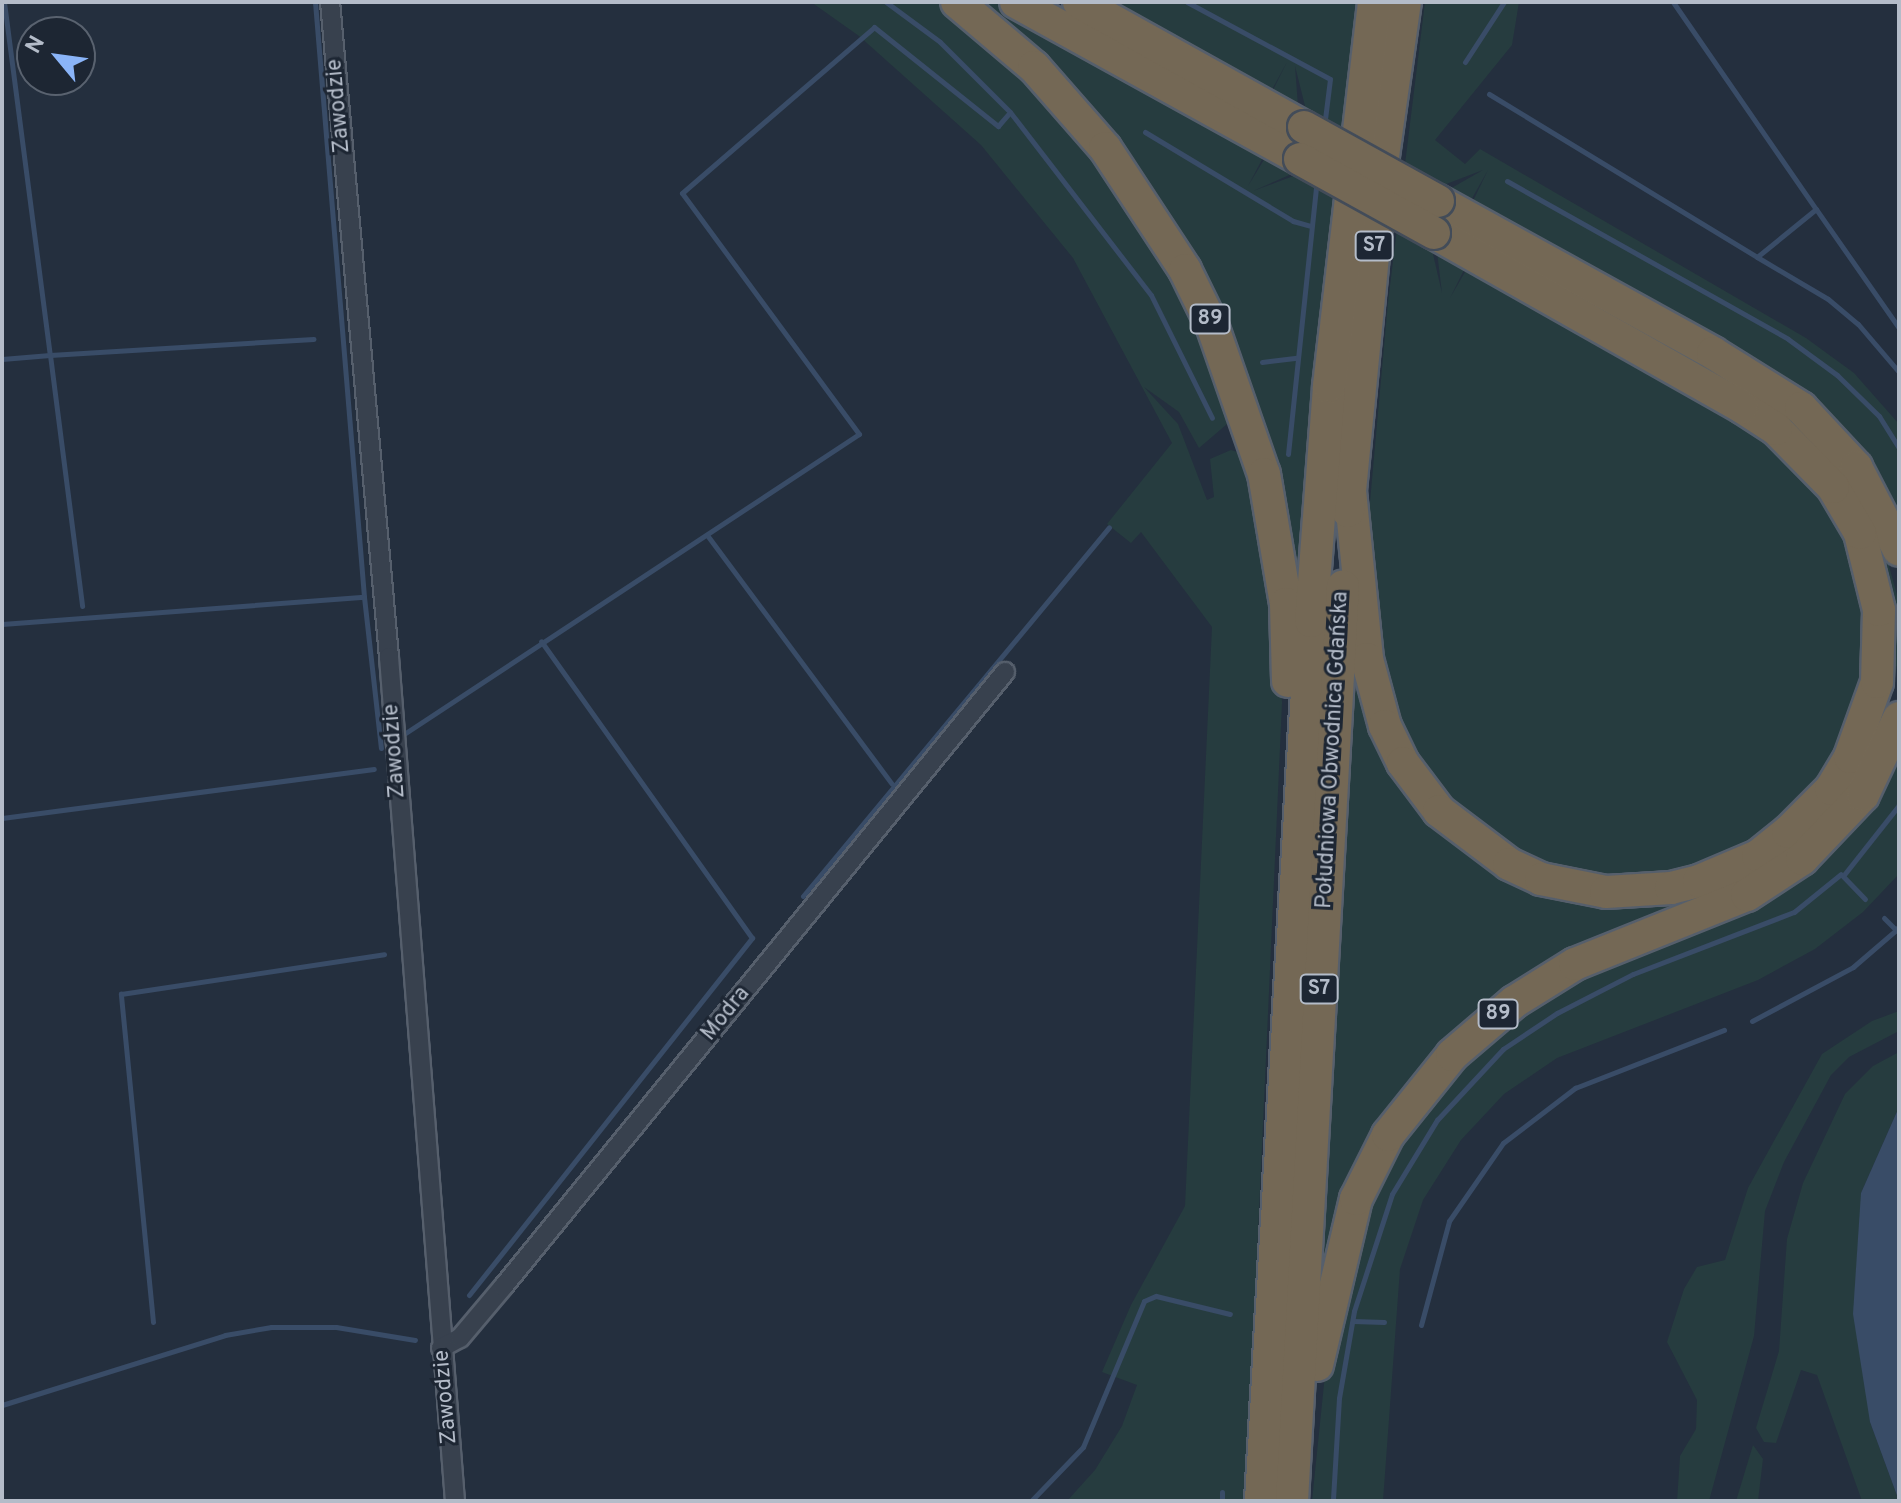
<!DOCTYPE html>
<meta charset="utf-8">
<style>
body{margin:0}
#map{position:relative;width:1901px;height:1503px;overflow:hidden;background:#242f3e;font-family:Overpass,sans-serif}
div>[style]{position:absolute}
.green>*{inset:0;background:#263c3f}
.water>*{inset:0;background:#394c67}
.stream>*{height:5px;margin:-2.5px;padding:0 2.5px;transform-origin:2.5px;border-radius:2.5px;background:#394c67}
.roads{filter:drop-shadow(2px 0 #565f6c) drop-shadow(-2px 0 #565f6c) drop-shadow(0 2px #565f6c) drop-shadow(0 -2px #565f6c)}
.minor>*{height:18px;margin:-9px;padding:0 9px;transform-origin:9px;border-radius:9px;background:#38414e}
.motorway>*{height:32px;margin:-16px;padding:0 16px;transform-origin:16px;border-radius:16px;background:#746855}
.bridges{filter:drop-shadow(2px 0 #434c59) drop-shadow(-2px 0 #434c59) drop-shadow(0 2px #434c59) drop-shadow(0 -2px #434c59)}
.motorway-bridge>*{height:32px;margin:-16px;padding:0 16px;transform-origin:16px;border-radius:16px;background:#746855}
span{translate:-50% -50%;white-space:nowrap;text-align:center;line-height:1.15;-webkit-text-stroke:6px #1d2633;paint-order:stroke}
.shield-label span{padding:2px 6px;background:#1d2633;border:2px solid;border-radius:6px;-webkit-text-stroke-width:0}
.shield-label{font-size:20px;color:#b4bcc9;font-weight:700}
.street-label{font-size:22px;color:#b4bcc9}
.frame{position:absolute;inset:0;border:4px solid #b4bcc9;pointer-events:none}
.north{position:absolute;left:16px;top:16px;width:80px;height:80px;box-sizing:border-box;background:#1d2633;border:2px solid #59626f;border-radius:50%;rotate:299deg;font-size:22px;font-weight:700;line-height:32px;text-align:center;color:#b4bcc9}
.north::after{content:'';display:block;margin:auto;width:28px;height:36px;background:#8ab4f8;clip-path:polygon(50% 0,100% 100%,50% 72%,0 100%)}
</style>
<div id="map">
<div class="green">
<i style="clip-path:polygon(811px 2px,947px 2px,1065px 113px,1185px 288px,1233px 419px,1199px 448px,1179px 412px,1144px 387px,1178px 424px,1207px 500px,1214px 497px,1210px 459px,1231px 450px,1247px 455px,1279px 627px,1282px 703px,1246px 1501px,1067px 1501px,1095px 1470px,1122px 1426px,1137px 1385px,1102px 1372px,1131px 1305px,1185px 1206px,1212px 627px,1141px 532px,1131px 543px,1107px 524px,1172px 443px,1073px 258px,981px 145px,859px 36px)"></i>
<i style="clip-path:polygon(972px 2px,996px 2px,1266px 152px,1248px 186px,1265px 158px,1294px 173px,1253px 191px,1296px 175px,1306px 110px,1295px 66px,1298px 106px,1272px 92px,1287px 62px,1269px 95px,1100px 2px,1359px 2px,1326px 265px,1297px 605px,1206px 294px)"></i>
<i style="clip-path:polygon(1425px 2px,1519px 2px,1512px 45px,1435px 140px,1465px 164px,1480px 149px,1806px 338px,1854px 373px,1899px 424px,1899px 521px,1867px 464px,1470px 207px,1488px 170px,1470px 202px,1448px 190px,1483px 170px,1441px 186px,1433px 254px,1442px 293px,1437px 252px,1465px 268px,1450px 298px,1469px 265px,1778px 444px,1843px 524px,1865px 587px,1867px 670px,1841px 751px,1788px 818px,1721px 861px,1638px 881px,1540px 866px,1455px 815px,1386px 711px,1366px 546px,1388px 302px)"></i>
<i style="clip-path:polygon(1460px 226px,1739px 381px,1818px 439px,1850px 477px,1880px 533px,1897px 595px,1898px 661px,1883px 728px,1870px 760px,1829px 819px,1771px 868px,1567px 958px,1469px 1025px,1391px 1114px,1349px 1190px,1325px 1257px,1320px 1256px,1352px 678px,1376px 743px,1395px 778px,1432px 824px,1460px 848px,1492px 869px,1546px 892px,1635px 903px,1719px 886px,1797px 840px,1823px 814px,1863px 756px,1877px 725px,1891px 660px,1889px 596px,1872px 535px,1843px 481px,1812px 445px,1748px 397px,1456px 234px)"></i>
<i style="clip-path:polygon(1899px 751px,1899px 874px,1863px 912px,1815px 949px,1758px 980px,1557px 1058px,1504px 1094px,1461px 1140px,1423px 1200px,1400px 1269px,1383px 1501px,1312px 1501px,1330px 1326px,1378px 1176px,1447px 1076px,1526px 1007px,1631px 952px)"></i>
<i style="clip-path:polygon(1899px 1011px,1899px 1031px,1849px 1057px,1831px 1075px,1784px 1162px,1765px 1211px,1754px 1336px,1709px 1501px,1677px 1501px,1680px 1456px,1696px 1429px,1697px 1400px,1667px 1342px,1684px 1289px,1697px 1267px,1725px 1260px,1748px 1188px,1822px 1054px,1872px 1021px)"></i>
<i style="clip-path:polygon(1899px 1052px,1899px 1107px,1861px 1193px,1870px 1422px,1899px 1501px,1862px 1501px,1817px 1375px,1801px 1370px,1776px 1443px,1764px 1442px,1756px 1428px,1779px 1351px,1787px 1239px,1803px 1183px,1845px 1094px,1873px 1066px)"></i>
<i style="clip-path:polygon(1753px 1445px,1763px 1459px,1758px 1501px,1736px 1501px)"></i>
</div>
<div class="water">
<i style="clip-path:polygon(1899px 1107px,1899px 1501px,1870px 1422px,1853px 1314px,1861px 1193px)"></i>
</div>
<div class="stream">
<i style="left:4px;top:2px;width:356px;rotate:82.6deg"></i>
<i style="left:50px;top:355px;width:264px;rotate:-3.5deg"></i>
<i style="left:315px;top:2px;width:597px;rotate:85.29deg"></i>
<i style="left:886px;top:2px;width:67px;rotate:36.5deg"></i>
<i style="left:940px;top:42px;width:99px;rotate:45deg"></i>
<i style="left:1010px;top:112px;width:231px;rotate:52.4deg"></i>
<i style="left:1151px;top:295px;width:137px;rotate:63.6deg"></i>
<i style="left:1187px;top:2px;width:162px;rotate:28.3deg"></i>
<i style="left:1330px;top:79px;width:48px;rotate:97.1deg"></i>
<i style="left:1673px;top:2px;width:252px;rotate:55.4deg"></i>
<i style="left:1465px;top:62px;width:72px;rotate:-57deg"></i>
<i style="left:1489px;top:94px;width:314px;rotate:31.3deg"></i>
<i style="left:1145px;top:132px;width:173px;rotate:31deg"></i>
<i style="left:1293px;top:221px;width:18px;rotate:16deg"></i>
<i style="left:1507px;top:181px;width:322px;rotate:29.3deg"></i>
<i style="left:1788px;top:339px;width:61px;rotate:36.3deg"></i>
<i style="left:1837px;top:375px;width:59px;rotate:44.3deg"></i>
<i style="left:1879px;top:416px;width:38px;rotate:58deg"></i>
<i style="left:1899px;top:328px;width:145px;rotate:-124.9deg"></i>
<i style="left:1816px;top:209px;width:76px;rotate:140.9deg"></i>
<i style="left:1757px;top:257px;width:82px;rotate:30.6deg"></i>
<i style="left:1828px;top:299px;width:39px;rotate:40deg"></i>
<i style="left:1858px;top:324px;width:63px;rotate:49.5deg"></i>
<i style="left:2px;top:359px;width:48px;rotate:-4.8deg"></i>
<i style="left:50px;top:355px;width:253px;rotate:82.7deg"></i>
<i style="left:1262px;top:362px;width:35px;rotate:-7deg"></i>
<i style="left:1288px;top:454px;width:276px;rotate:-84deg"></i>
<i style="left:707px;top:535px;width:310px;rotate:53.4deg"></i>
<i style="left:2px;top:624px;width:363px;rotate:-4.3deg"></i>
<i style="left:364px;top:597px;width:152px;rotate:83.6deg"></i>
<i style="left:404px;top:734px;width:545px;rotate:-33.4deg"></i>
<i style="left:859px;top:434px;width:299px;rotate:-126.3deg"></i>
<i style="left:682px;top:193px;width:254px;rotate:-40.8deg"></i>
<i style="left:874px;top:27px;width:159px;rotate:38.6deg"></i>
<i style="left:998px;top:126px;width:18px;rotate:-49deg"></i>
<i style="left:2px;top:818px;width:375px;rotate:-7.5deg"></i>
<i style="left:803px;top:896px;width:479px;rotate:-50.3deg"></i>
<i style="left:1865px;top:899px;width:32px;rotate:-134deg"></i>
<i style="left:1843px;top:876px;width:90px;rotate:-51.7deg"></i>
<i style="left:1884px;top:918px;width:17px;rotate:45deg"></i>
<i style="left:1896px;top:930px;width:5px;rotate:-53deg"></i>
<i style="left:1752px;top:1021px;width:115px;rotate:-28.1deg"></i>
<i style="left:1853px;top:967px;width:57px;rotate:-40.7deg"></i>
<i style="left:469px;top:1295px;width:456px;rotate:-51.6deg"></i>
<i style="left:752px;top:938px;width:364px;rotate:-125.4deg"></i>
<i style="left:1353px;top:1321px;width:31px;rotate:2deg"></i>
<i style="left:153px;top:1322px;width:330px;rotate:-95.6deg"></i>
<i style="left:121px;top:994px;width:266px;rotate:-8.6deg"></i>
<i style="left:1421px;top:1325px;width:108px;rotate:-74.9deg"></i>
<i style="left:1449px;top:1221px;width:95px;rotate:-55.3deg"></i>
<i style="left:1503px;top:1143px;width:91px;rotate:-37.4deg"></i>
<i style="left:1575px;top:1088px;width:160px;rotate:-21.3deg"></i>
<i style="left:2px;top:1405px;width:234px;rotate:-17.4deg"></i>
<i style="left:225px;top:1335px;width:47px;rotate:-9.9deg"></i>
<i style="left:271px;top:1327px;width:65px"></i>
<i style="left:336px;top:1327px;width:80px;rotate:9.3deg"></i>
<i style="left:1333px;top:1499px;width:101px;rotate:-86.6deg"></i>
<i style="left:1339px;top:1398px;width:88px;rotate:-80.2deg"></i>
<i style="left:1354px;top:1311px;width:123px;rotate:-72deg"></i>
<i style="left:1392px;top:1194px;width:87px;rotate:-58.7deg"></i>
<i style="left:1437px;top:1120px;width:97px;rotate:-47.1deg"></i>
<i style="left:1503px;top:1049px;width:65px;rotate:-33.7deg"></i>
<i style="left:1557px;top:1013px;width:85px;rotate:-27.2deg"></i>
<i style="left:1633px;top:974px;width:173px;rotate:-21.1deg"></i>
<i style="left:1794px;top:912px;width:60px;rotate:-39deg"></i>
<i style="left:1031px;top:1501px;width:75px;rotate:-46.1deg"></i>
<i style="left:1083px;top:1447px;width:158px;rotate:-67.3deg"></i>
<i style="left:1144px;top:1301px;width:13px;rotate:-23deg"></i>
<i style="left:1156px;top:1296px;width:76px;rotate:13.7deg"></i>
<i style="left:1222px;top:1501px;width:9px;rotate:-90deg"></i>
</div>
<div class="roads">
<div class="minor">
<i style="left:330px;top:2px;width:658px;rotate:84.85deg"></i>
<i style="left:389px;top:657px;width:847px;rotate:85.53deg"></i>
<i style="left:441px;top:1348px;width:21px;rotate:-28deg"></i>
<i style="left:460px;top:1338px;width:67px;rotate:-49.9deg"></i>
<i style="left:503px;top:1287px;width:794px;rotate:-50.78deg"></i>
</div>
<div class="motorway">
<i style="left:957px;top:2px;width:101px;rotate:40.2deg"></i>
<i style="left:1034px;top:67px;width:108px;rotate:48.8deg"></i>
<i style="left:1105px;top:148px;width:146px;rotate:56.7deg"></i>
<i style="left:1185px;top:270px;width:61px;rotate:63.9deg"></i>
<i style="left:1212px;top:325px;width:158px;rotate:70.8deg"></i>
<i style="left:1264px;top:474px;width:132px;rotate:80.4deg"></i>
<i style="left:1286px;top:604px;width:77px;rotate:88.5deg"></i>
<i style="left:1016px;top:2px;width:325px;rotate:28.9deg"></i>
<i style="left:1079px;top:2px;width:257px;rotate:29.1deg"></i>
<i style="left:1438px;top:201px;width:314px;rotate:28.9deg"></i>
<i style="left:1713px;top:353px;width:104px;rotate:32deg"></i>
<i style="left:1801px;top:408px;width:81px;rotate:47deg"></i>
<i style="left:1856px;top:467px;width:93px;rotate:62.6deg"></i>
<i style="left:1350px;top:491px;width:169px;rotate:84.2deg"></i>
<i style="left:1367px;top:659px;width:69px;rotate:75deg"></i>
<i style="left:1385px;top:726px;width:41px;rotate:64.1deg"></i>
<i style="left:1403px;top:763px;width:60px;rotate:53.1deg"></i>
<i style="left:1439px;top:811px;width:88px;rotate:37.1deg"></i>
<i style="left:1509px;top:864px;width:35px;rotate:25deg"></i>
<i style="left:1541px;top:879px;width:66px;rotate:11.3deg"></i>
<i style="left:1606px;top:892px;width:65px;rotate:-3.5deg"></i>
<i style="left:1671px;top:888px;width:29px;rotate:-14deg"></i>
<i style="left:1699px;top:881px;width:64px;rotate:-23deg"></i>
<i style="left:1758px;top:856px;width:38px;rotate:-39deg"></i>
<i style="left:1788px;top:832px;width:61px;rotate:-45deg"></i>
<i style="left:1831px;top:789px;width:37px;rotate:-59deg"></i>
<i style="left:1850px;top:757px;width:80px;rotate:-70.2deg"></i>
<i style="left:1877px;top:682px;width:72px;rotate:-88.4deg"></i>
<i style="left:1879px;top:610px;width:79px;rotate:-103.9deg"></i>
<i style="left:1860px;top:533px;width:53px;rotate:-120.4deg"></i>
<i style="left:1833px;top:487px;width:81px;rotate:-134.5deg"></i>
<i style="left:1776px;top:429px;width:40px;rotate:-147.1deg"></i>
<i style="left:1742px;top:407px;width:354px;rotate:-150.5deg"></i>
<i style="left:1348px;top:511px;width:357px;rotate:-84.4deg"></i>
<i style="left:1383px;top:156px;width:156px;rotate:-81.9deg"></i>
<i style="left:1317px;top:1365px;width:171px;rotate:-76.8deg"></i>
<i style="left:1356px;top:1199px;width:72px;rotate:-63.4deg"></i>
<i style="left:1388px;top:1135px;width:102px;rotate:-51.3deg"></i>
<i style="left:1452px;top:1055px;width:82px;rotate:-40.5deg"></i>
<i style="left:1514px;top:1002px;width:72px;rotate:-31.9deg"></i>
<i style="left:1575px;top:964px;width:185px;rotate:-21.9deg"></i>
<i style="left:1747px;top:895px;width:66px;rotate:-33.2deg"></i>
<i style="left:1802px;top:859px;width:88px;rotate:-46.4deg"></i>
<i style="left:1863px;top:795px;width:85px;rotate:-64.9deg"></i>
<i style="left:1261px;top:1501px;width:881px;rotate:-86.75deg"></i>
<i style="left:1311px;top:621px;width:236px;rotate:-85.6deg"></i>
<i style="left:1329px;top:386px;width:387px;rotate:-83.3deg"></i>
<i style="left:1292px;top:1501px;width:916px;rotate:-86.81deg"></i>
</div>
</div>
<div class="bridges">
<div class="motorway-bridge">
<i style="left:1304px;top:127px;width:153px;rotate:28.9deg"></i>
<i style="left:1300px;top:159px;width:153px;rotate:28.9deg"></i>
</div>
</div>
<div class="shield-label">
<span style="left:1374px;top:246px">S7</span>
<span style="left:1210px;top:319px">89</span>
<span style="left:1319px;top:989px">S7</span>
<span style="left:1498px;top:1014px">89</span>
</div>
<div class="street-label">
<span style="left:339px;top:106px;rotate:-95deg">Zawodzie</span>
<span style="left:1333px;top:750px;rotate:-87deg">Południowa Obwodnica Gdańska</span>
<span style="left:395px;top:751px;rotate:-94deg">Zawodzie</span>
<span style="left:726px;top:1014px;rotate:-51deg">Modra</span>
<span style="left:446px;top:1397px;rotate:-95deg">Zawodzie</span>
</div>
<div class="frame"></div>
<div class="north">N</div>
</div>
